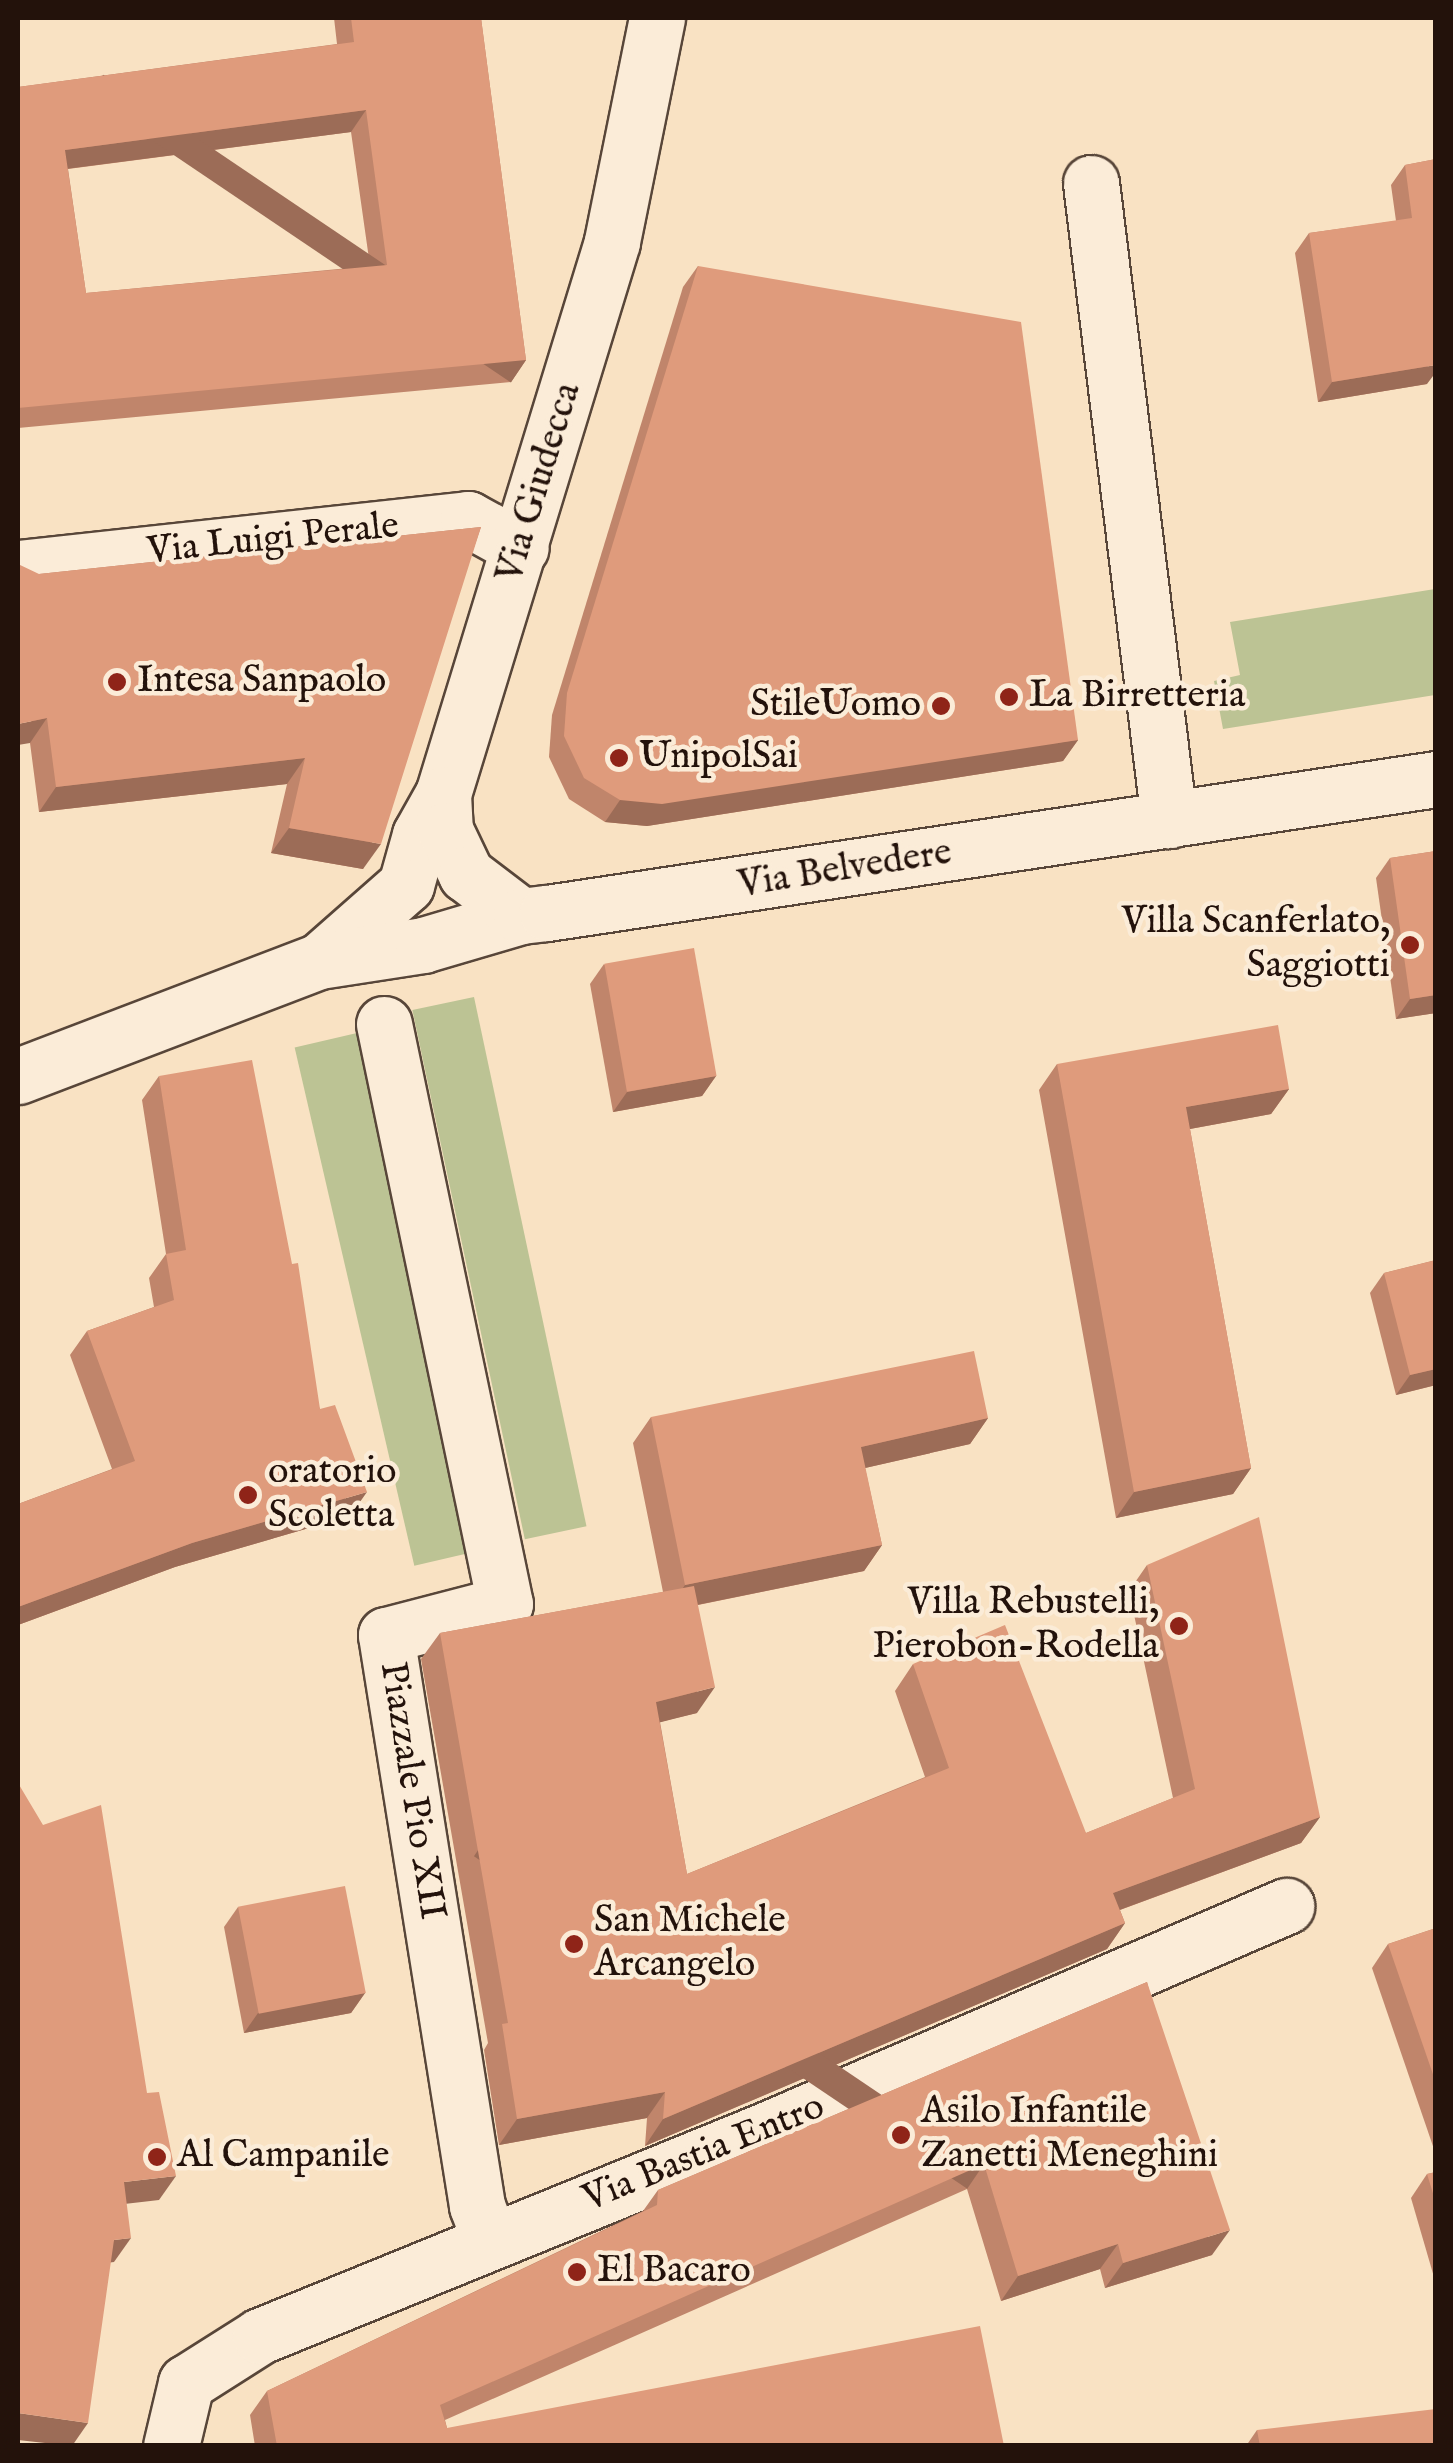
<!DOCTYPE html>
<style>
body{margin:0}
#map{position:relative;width:1453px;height:2463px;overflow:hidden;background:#f9e2c3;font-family:"IM FELL English",serif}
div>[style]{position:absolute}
.green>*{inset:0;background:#bcc394;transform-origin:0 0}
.roads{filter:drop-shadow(2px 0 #584639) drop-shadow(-2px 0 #584639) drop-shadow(0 2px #584639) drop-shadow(0 -2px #584639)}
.pedestrian>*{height:55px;margin:-27.5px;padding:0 27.5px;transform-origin:27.5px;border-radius:27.5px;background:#fbecd8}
.minor>*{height:55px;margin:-27.5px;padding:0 27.5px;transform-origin:27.5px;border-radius:27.5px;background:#fbecd8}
.tertiary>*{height:55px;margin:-27.5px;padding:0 27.5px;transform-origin:27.5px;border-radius:27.5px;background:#fbecd8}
.wall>*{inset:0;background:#c0856b}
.shaded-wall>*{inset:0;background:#9c6c57;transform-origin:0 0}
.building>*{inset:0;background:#df9b7c;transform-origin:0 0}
.dots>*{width:28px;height:28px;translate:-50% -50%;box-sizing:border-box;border:5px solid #fbecd8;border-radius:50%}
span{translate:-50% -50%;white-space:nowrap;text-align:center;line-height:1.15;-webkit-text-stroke:9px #fbecd8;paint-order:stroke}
.street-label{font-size:38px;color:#23120b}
.poi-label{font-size:38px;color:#23120b}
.left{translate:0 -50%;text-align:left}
.right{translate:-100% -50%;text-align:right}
.frame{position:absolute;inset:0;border:20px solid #23120b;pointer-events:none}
</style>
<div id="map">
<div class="green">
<i style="clip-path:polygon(1435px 589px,1435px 695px,1223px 729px,1214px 681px,1240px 675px,1230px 622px)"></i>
<i style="left:474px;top:997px;width:541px;height:63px;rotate:78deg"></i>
<i style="left:357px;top:1033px;width:532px;height:64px;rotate:77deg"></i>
</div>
<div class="roads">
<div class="pedestrian">
<i style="left:384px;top:1024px;width:592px;rotate:78.22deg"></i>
<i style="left:505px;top:1604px;width:123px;rotate:165.4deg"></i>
<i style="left:386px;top:1635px;width:578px;rotate:80.94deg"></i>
<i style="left:477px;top:2206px;width:36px;rotate:69deg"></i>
</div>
<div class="minor">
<i style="left:1091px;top:183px;width:642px;rotate:83.02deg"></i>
<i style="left:18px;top:568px;width:453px;rotate:-6.2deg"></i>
<i style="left:468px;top:519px;width:60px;rotate:28.7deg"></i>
<i style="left:322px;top:959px;width:112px;rotate:-41.4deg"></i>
<i style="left:406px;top:885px;width:52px;rotate:-74.4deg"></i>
<i style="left:420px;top:835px;width:47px;rotate:-60.7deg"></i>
<i style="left:18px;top:1076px;width:322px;rotate:-20.9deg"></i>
<i style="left:319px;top:961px;width:105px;rotate:-8.7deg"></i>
<i style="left:423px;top:945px;width:102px;rotate:-16.5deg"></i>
<i style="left:171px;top:2446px;width:65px;rotate:-76.6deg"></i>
<i style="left:186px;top:2383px;width:88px;rotate:-32.4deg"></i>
<i style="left:260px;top:2336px;width:541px;rotate:-22.16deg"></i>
<i style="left:761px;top:2132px;width:572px;rotate:-23.29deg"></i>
</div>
<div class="tertiary">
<i style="left:657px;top:18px;width:228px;rotate:101.4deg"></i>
<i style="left:612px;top:242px;width:577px;rotate:107.02deg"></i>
<i style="left:443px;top:794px;width:36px;rotate:87deg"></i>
<i style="left:445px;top:830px;width:49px;rotate:64.5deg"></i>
<i style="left:466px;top:874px;width:69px;rotate:37.4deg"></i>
<i style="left:521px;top:916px;width:26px;rotate:-7deg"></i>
<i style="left:547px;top:913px;width:899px;rotate:-8.57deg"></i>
</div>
</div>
<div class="wall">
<i style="clip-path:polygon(evenodd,334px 18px,481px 18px,526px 360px,511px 382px,18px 428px,18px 87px,337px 44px,334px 18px,351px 132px,370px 266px,86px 293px,68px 169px,351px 132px)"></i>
<i style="clip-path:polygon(1436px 159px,1427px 384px,1318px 402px,1295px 253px,1309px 233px,1396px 221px,1391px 185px,1405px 165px)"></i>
<i style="clip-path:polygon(698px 266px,1078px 740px,1063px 761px,647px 826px,605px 822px,569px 799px,549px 757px,552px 715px,683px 287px)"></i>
<i style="clip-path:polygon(481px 527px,363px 869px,271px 853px,287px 784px,39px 812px,30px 743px,39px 574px)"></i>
<i style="clip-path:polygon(1436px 851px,1436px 1013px,1396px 1019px,1376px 878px,1390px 858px)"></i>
<i style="clip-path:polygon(604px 964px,716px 1076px,702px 1096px,613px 1112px,590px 984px)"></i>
<i style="clip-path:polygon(1057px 1064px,1289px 1089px,1271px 1114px,1190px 1129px,1251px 1468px,1233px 1494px,1116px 1518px,1039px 1090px)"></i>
<i style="clip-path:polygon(159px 1076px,320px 1409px,350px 1516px,175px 1567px,18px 1625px,18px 1504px,112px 1469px,70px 1355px,87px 1331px,154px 1307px,149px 1278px,166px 1254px,142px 1100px)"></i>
<i style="clip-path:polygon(1436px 1260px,1436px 1385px,1396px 1395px,1370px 1293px,1384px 1273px)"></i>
<i style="clip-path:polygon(651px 1417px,988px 1418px,970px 1444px,865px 1468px,882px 1545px,864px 1571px,698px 1605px,697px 1713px,660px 1722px,687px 1874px,925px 1777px,895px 1691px,913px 1664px,1086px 1833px,1173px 1798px,1129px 1591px,1147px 1565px,1320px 1817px,1301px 1843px,1120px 1910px,1125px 1923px,1107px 1949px,645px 2146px,647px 2118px,499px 2145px,484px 2050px,488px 2043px,421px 1659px,440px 1633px,663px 1592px,633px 1443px)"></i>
<i style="clip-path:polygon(238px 1907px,365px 1993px,351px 2013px,244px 2033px,224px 1927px)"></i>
<i style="clip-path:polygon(1436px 1928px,1436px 2155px,1372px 1968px,1388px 1944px)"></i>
<i style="clip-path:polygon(1147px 1982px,1212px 2255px,1105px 2288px,1100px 2269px,1001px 2301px,967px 2189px,445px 2420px,447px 2428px,1004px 2446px,255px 2446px,250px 2415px,267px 2391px,643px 2211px,658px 2190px)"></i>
<i style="clip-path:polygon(1436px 2172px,1436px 2284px,1411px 2198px,1427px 2174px)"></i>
<i style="clip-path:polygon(1257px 2430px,1436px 2446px,1246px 2446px)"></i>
</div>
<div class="shaded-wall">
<i style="clip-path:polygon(366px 110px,351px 132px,50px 171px,65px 150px)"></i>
<i style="left:526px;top:360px;width:27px;height:510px;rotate:124deg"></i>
<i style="clip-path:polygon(1436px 365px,1436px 372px,1427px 384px,1318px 402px,1332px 382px)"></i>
<i style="clip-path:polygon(47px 718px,30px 743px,18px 745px,18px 724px)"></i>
<i style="clip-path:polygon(1078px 740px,1063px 761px,647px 826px,605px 822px,620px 800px)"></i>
<i style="clip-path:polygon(305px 758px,287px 784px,39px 812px,56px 787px)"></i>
<i style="clip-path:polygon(289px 828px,381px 844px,363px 869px,271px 853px)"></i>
<i style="clip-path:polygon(1436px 995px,1436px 1013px,1396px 1019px,1410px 999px)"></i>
<i style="clip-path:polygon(716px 1076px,702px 1096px,613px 1112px,627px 1092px)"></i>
<i style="clip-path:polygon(1289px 1089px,1271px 1114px,1168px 1133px,1186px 1107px)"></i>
<i style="clip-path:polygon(1436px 1369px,1436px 1385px,1396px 1395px,1410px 1375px)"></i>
<i style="clip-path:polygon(988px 1418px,970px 1444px,843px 1473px,861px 1447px)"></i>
<i style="clip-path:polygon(1251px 1468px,1233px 1494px,1116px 1518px,1134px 1492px)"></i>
<i style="clip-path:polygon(367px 1492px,350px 1516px,175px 1567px,18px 1625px,18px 1607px,192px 1543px)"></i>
<i style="clip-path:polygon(882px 1545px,864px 1571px,667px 1611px,685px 1585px)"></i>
<i style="clip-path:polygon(715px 1687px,697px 1713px,638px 1728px,656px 1702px)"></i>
<i style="clip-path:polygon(1320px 1817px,1301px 1843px,1095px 1919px,1113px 1893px)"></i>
<i style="clip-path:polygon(1125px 1923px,1107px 1949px,645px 2146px,663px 2119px)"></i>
<i style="clip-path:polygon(365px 1993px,351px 2013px,244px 2033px,258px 2013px)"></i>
<i style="clip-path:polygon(665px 2092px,647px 2118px,499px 2145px,517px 2119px)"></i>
<i style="left:984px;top:2164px;width:30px;height:595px;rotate:124deg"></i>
<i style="clip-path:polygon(176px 2176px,159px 2200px,107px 2206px,124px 2182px)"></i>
<i style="clip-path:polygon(1230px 2230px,1212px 2255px,1105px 2288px,1123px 2263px)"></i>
<i style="clip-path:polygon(131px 2238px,114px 2262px,98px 2264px,114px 2240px)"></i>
<i style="clip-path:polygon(1118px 2244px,1100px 2269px,1001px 2301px,1018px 2276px)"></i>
<i style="clip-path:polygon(18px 2413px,88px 2423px,72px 2446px,18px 2440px)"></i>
</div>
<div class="building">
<i style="clip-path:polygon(evenodd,351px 18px,481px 18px,526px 360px,18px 408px,18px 87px,354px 42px,351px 18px,366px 110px,387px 265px,86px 293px,65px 150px,366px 110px)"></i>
<i style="clip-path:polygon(1436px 159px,1436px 365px,1332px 382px,1309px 233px,1412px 218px,1405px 165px)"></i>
<i style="clip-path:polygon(698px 266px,1021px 322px,1078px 740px,662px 804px,620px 800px,584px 778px,564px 736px,567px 693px)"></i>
<i style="clip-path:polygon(481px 527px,381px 844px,289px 828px,305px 758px,56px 787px,47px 718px,18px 724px,18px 564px,39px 574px)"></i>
<i style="clip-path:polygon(1436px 851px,1436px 995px,1410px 999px,1390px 858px)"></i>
<i style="left:694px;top:948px;width:130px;height:91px;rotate:80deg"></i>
<i style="clip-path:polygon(1278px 1025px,1289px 1089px,1186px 1107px,1251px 1468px,1134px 1492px,1057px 1064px)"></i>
<i style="clip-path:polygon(252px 1060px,292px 1264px,298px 1263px,320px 1409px,335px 1405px,367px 1492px,192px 1543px,18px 1607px,18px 1504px,135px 1461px,87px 1331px,174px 1300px,166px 1254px,186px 1250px,159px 1076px)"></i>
<i style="clip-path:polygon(1436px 1260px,1436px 1369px,1410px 1375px,1384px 1273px)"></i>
<i style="clip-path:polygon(974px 1351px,988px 1418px,861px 1447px,882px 1545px,685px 1585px,651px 1417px)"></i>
<i style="clip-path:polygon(1259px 1517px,1320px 1817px,1113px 1893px,1125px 1923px,663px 2119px,665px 2092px,517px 2119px,502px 2024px,508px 2023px,440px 1633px,694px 1586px,715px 1687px,656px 1702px,687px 1874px,949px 1768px,913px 1664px,1005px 1625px,1086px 1833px,1195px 1789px,1147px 1565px)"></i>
<i style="clip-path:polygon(18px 1783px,43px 1825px,101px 1805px,147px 2093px,159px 2092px,176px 2176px,124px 2182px,131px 2238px,114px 2240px,88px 2423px,18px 2413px)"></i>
<i style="left:345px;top:1886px;width:109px;height:109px;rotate:79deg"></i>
<i style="clip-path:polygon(1436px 1928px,1436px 2083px,1388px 1944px)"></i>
<i style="clip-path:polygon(1147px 1982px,1230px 2230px,1123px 2263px,1118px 2244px,1018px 2276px,984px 2164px,440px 2405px,447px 2428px,980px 2326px,1004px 2446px,277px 2446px,267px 2391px,657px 2205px,658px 2190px)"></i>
<i style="clip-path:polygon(1436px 2172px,1436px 2203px,1427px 2174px)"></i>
<i style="clip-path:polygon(1436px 2409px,1436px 2446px,1260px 2446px,1257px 2430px)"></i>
</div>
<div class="dots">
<i style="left:117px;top:682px;background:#8f2418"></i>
<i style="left:1009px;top:697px;background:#8f2418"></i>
<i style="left:941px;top:706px;background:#8f2418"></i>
<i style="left:619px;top:758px;background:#8f2418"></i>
<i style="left:1410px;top:945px;background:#8f2418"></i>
<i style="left:248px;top:1495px;background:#8f2418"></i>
<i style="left:1179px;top:1626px;background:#8f2418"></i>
<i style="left:574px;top:1944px;background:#8f2418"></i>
<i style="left:901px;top:2135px;background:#8f2418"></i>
<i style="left:157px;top:2157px;background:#8f2418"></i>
<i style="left:577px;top:2272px;background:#8f2418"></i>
</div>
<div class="street-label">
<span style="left:540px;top:483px;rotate:-73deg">Via Giudecca</span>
<span style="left:273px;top:540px;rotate:-6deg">Via Luigi Perale</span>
<span style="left:845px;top:870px;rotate:-9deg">Via Belvedere</span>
<span style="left:411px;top:1791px;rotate:81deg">Piazzale Pio XII</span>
<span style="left:704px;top:2154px;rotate:-22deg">Via Bastia Entro</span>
</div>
<div class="poi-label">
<span class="left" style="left:137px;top:682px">Intesa Sanpaolo</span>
<span class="left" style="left:1029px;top:697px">La Birretteria</span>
<span class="right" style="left:921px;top:706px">StileUomo</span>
<span class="left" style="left:639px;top:758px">UnipolSai</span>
<span class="right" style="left:1390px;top:945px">Villa Scanferlato,<br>Saggiotti</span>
<span class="left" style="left:268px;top:1495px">oratorio<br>Scoletta</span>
<span class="right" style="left:1159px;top:1626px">Villa Rebustelli,<br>Pierobon-Rodella</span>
<span class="left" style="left:594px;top:1944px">San Michele<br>Arcangelo</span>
<span class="left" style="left:921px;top:2135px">Asilo Infantile<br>Zanetti Meneghini</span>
<span class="left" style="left:177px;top:2157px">Al Campanile</span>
<span class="left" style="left:597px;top:2272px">El Bacaro</span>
</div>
<div class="frame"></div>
</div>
